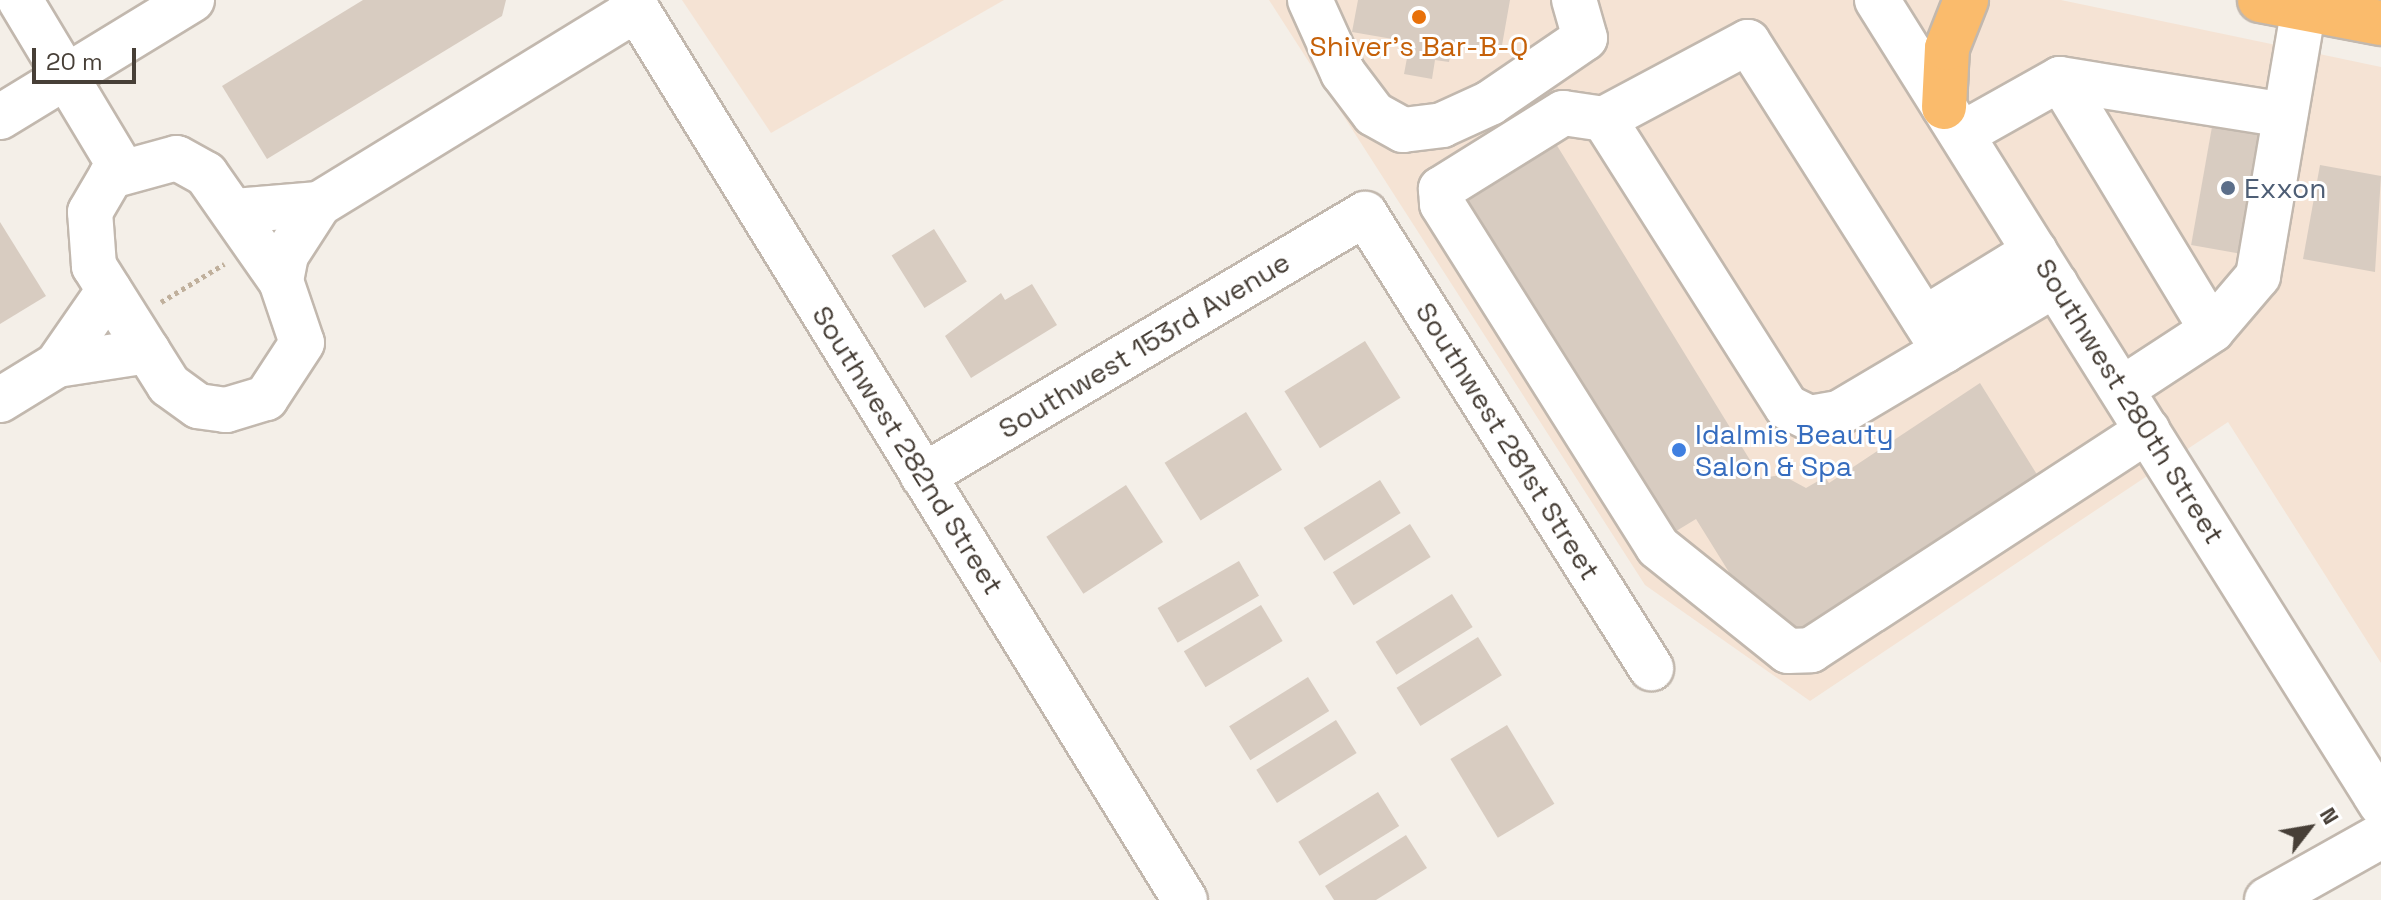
<!DOCTYPE html>
<style>
body{margin:0}
#map{position:relative;width:2381px;height:900px;overflow:hidden;background:#f4efe8;font-family:"Space Grotesk",sans-serif}
div>[style]{position:absolute}
.commercial>*{inset:0;background:#f5e3d4}
.building>*{inset:0;background:#d8ccc1;transform-origin:0 0}
.path>*{height:5px;margin-top:-2.5px;transform-origin:0;background:repeating-linear-gradient(90deg,#c0b09c 0 4px,transparent 0 8px)}
.roads{filter:drop-shadow(2px 0 #c2b8ae) drop-shadow(-2px 0 #c2b8ae) drop-shadow(0 2px #c2b8ae) drop-shadow(0 -2px #c2b8ae)}
.minor>*{height:44px;margin:-22px;padding:0 22px;transform-origin:22px;border-radius:22px;background:#fff}
.highway>*{height:44px;margin:-22px;padding:0 22px;transform-origin:22px;border-radius:22px;background:#fabb6c}
.dots>*{width:22px;height:22px;translate:-50% -50%;box-sizing:border-box;border:4px solid #fff;border-radius:50%}
span{translate:-50% -50%;white-space:nowrap;text-align:center;line-height:1.15;-webkit-text-stroke:6px #fff;paint-order:stroke}
.food-label{font-size:28px;color:#c56008}
.service-label{font-size:28px;color:#4e5e75}
.left{translate:0 -50%;text-align:left}
.street-label{font-size:28px;color:#473f37}
.shop-label{font-size:28px;color:#366cbe}
.north{position:absolute;left:2269px;top:788px;width:80px;height:80px;-webkit-text-stroke:6px #fff;paint-order:stroke;rotate:59deg;font-size:22px;font-weight:700;line-height:32px;text-align:center;color:#473f37}
.north::after{content:'';display:block;margin:auto;width:28px;height:36px;background:#473f37;clip-path:polygon(50% 0,100% 100%,50% 72%,0 100%)}
.scale{position:absolute;left:32px;top:48px;width:104px;height:36px;box-sizing:border-box;border:4px solid #473f37;border-top:0;padding-left:10px;font-size:24px;line-height:28px;white-space:nowrap;color:#473f37;-webkit-text-stroke:6px #fff;paint-order:stroke}
</style>
<div id="map">
<div class="commercial">
<i style="clip-path:polygon(682px 0,1004px 0,771px 133px)"></i>
<i style="clip-path:polygon(1269px 0,2061px 0,2381px 67px,2381px 663px,2228px 422px,1810px 701px,1645px 585px)"></i>
</div>
<div class="building">
<i style="clip-path:polygon(363px 0,506px 0,502px 16px,267px 159px,222px 86px)"></i>
<i style="clip-path:polygon(1358px 0,1510px 0,1501px 51px,1453px 42px,1449px 62px,1435px 60px,1432px 79px,1404px 74px,1410px 42px,1352px 32px)"></i>
<i style="left:2213px;top:121px;width:53px;height:126px;rotate:10deg"></i>
<i style="clip-path:polygon(1553px 139px,1761px 478px,1782px 475px,1806px 488px,1825px 477px,1829px 483px,1980px 383px,2041px 481px,1793px 634px,1763px 627px,1696px 519px,1673px 533px,1458px 202px)"></i>
<i style="clip-path:polygon(2320px 165px,2381px 176px,2375px 272px,2303px 259px)"></i>
<i style="clip-path:polygon(0 222px,46px 296px,0 324px)"></i>
<i style="left:934px;top:229px;width:62px;height:50px;rotate:58deg"></i>
<i style="clip-path:polygon(1032px 284px,1057px 325px,971px 378px,945px 336px,1001px 293px,1005px 300px)"></i>
<i style="left:1365px;top:341px;width:67px;height:95px;rotate:58deg"></i>
<i style="left:1246px;top:412px;width:68px;height:96px;rotate:58deg"></i>
<i style="left:1380px;top:480px;width:39px;height:90px;rotate:58deg"></i>
<i style="left:1126px;top:485px;width:68px;height:95px;rotate:57deg"></i>
<i style="left:1410px;top:524px;width:39px;height:91px;rotate:58deg"></i>
<i style="left:1239px;top:561px;width:40px;height:94px;rotate:60deg"></i>
<i style="left:1452px;top:594px;width:39px;height:90px;rotate:58deg"></i>
<i style="left:1261px;top:605px;width:42px;height:90px;rotate:59deg"></i>
<i style="left:1478px;top:637px;width:45px;height:96px;rotate:58deg"></i>
<i style="left:1308px;top:677px;width:40px;height:93px;rotate:58deg"></i>
<i style="left:1336px;top:720px;width:39px;height:94px;rotate:58deg"></i>
<i style="left:1507px;top:725px;width:92px;height:66px;rotate:59deg"></i>
<i style="left:1378px;top:792px;width:40px;height:94px;rotate:58deg"></i>
<i style="clip-path:polygon(1406px 835px,1427px 868px,1376px 900px,1334px 900px,1325px 886px)"></i>
</div>
<div class="path">
<i style="left:161px;top:302px;width:74px;rotate:-31.1deg"></i>
</div>
<div class="roads">
<div class="minor">
<i style="left:20px;top:0;width:198px;rotate:59deg"></i>
<i style="left:631px;top:0;width:1057px;rotate:58.39deg"></i>
<i style="left:1310px;top:0;width:80px;rotate:65.7deg"></i>
<i style="left:1343px;top:73px;width:51px;rotate:52.9deg"></i>
<i style="left:1374px;top:114px;width:33px;rotate:29deg"></i>
<i style="left:1403px;top:130px;width:39px;rotate:-7deg"></i>
<i style="left:1442px;top:125px;width:53px;rotate:-24.6deg"></i>
<i style="left:1490px;top:103px;width:115px;rotate:-34.4deg"></i>
<i style="left:1585px;top:38px;width:40px;rotate:-106deg"></i>
<i style="left:1877px;top:0;width:949px;rotate:57.92deg"></i>
<i style="left:2060px;top:79px;width:293px;rotate:58.8deg"></i>
<i style="left:0;top:117px;width:225px;rotate:-31.4deg"></i>
<i style="left:1604px;top:119px;width:341px;rotate:57.6deg"></i>
<i style="left:1787px;top:407px;width:25px;rotate:26deg"></i>
<i style="left:1810px;top:418px;width:29px;rotate:-10deg"></i>
<i style="left:1839px;top:413px;width:252px;rotate:-30.7deg"></i>
<i style="left:1962px;top:134px;width:112px;rotate:-29.3deg"></i>
<i style="left:2060px;top:79px;width:228px;rotate:9.1deg"></i>
<i style="left:319px;top:204px;width:373px;rotate:-31.5deg"></i>
<i style="left:235px;top:211px;width:84px;rotate:-4.8deg"></i>
<i style="left:319px;top:204px;width:61px;rotate:122.9deg"></i>
<i style="left:286px;top:255px;width:26px;rotate:101deg"></i>
<i style="left:281px;top:281px;width:65px;rotate:71.3deg"></i>
<i style="left:302px;top:343px;width:66px;rotate:123.2deg"></i>
<i style="left:266px;top:398px;width:42px;rotate:163.3deg"></i>
<i style="left:226px;top:410px;width:28px;rotate:-172deg"></i>
<i style="left:198px;top:406px;width:36px;rotate:-144deg"></i>
<i style="left:169px;top:385px;width:141px;rotate:-122.2deg"></i>
<i style="left:94px;top:266px;width:54px;rotate:-94.2deg"></i>
<i style="left:90px;top:212px;width:42px;rotate:-59.7deg"></i>
<i style="left:111px;top:176px;width:68px;rotate:-15.3deg"></i>
<i style="left:177px;top:158px;width:33px;rotate:29deg"></i>
<i style="left:206px;top:174px;width:131px;rotate:55deg"></i>
<i style="left:109px;top:290px;width:91px;rotate:124.7deg"></i>
<i style="left:57px;top:365px;width:92px;rotate:-8.7deg"></i>
<i style="left:1924px;top:319px;width:130px;rotate:-31.5deg"></i>
<i style="left:1944px;top:351px;width:366px;rotate:-122.4deg"></i>
<i style="left:1748px;top:42px;width:163px;rotate:151.9deg"></i>
<i style="left:1604px;top:119px;width:41px;rotate:-171.7deg"></i>
<i style="left:1563px;top:113px;width:144px;rotate:148.1deg"></i>
<i style="left:1441px;top:189px;width:15px;rotate:86deg"></i>
<i style="left:1442px;top:204px;width:405px;rotate:57.8deg"></i>
<i style="left:1658px;top:547px;width:166px;rotate:38.7deg"></i>
<i style="left:1788px;top:651px;width:23px;rotate:-2deg"></i>
<i style="left:1811px;top:650px;width:402px;rotate:-33.1deg"></i>
<i style="left:2122px;top:389px;width:108px;rotate:-33.2deg"></i>
<i style="left:2212px;top:330px;width:71px;rotate:-49.6deg"></i>
<i style="left:2258px;top:276px;width:272px;rotate:-80.3deg"></i>
<i style="left:0;top:400px;width:67px;rotate:-31.6deg"></i>
<i style="left:923px;top:476px;width:514px;rotate:-30.66deg"></i>
<i style="left:1365px;top:214px;width:537px;rotate:57.79deg"></i>
<i style="left:2267px;top:900px;width:131px;rotate:-29.3deg"></i>
</div>
<div class="highway">
<i style="left:2260px;top:0;width:123px;rotate:10.8deg"></i>
<i style="left:1944px;top:107px;width:59px;rotate:-87.1deg"></i>
<i style="left:1947px;top:48px;width:52px;rotate:-68.4deg"></i>
</div>
</div>
<div class="dots">
<i style="left:1419px;top:17px;background:#e8710a"></i>
<i style="left:2228px;top:188px;background:#5c6f8a"></i>
<i style="left:1679px;top:450px;background:#3f7fe0"></i>
</div>
<div class="food-label">
<span style="left:1419px;top:46px">Shiver's Bar-B-Q</span>
</div>
<div class="service-label">
<span class="left" style="left:2244px;top:188px">Exxon</span>
</div>
<div class="street-label">
<span style="left:1144px;top:345px;rotate:-31deg">Southwest 153rd Avenue</span>
<span style="left:2130px;top:401px;rotate:58deg">Southwest 280th Street</span>
<span style="left:1508px;top:441px;rotate:58deg">Southwest 281st Street</span>
<span style="left:908px;top:450px;rotate:58deg">Southwest 282nd Street</span>
</div>
<div class="shop-label">
<span class="left" style="left:1695px;top:450px">Idalmis Beauty<br>Salon &amp; Spa</span>
</div>
<div class="north">N</div>
<div class="scale">20 m</div>
</div>
